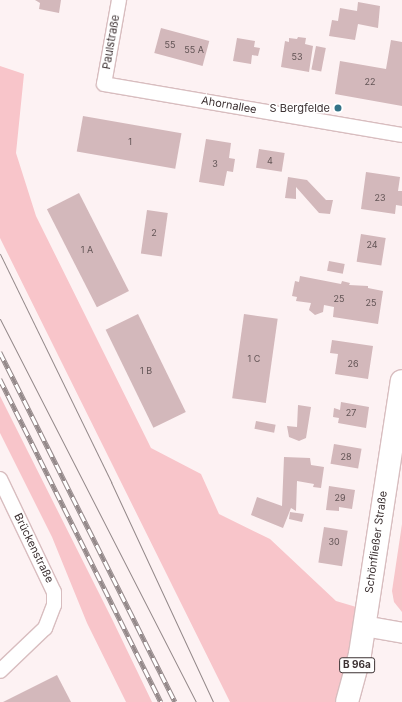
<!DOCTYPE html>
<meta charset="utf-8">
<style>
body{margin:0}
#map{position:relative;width:402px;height:702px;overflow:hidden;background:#fdf2f3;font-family:Inter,sans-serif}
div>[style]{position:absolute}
.green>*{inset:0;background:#f8c5ca}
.building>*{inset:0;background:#d3b8bb;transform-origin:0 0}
.roads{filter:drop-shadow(1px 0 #d8bdbf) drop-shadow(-1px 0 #d8bdbf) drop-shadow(0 1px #d8bdbf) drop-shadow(0 -1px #d8bdbf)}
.street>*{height:14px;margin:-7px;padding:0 7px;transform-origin:7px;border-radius:7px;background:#fff}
.secondary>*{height:20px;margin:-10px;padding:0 10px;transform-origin:10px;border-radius:10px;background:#fff}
.primary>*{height:22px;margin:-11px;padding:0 11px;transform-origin:11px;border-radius:11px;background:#fff}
.tram>*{height:1px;margin:-0.5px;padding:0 0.5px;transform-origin:0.5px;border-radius:0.5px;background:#94898a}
.rail>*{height:4.5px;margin-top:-2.25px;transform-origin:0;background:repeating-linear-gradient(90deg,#fff 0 9px,#94898a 0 18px);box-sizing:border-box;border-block:1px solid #94898a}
.dots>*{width:11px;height:11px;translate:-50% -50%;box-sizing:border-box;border:2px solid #fff;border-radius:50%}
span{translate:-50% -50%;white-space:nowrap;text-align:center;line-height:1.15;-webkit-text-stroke:3px #fff;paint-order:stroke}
.number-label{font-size:9px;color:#625455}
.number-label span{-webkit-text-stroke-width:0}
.shield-label span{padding:1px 3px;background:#fff;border:1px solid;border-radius:3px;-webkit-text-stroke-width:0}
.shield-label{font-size:10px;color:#3d3233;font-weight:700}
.street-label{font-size:11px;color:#3d3233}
.poi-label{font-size:11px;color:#3d3233}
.right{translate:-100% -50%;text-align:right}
</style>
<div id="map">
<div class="green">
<i style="clip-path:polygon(0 66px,24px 74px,16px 153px,36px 216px,151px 448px,201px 474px,219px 514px,270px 539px,336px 601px,363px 609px,342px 702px,230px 702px,0 238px)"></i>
<i style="clip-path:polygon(0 396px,112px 619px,152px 702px,126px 702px,87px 623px,52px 537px,0 433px)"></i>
<i style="clip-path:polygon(402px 524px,402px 612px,394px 602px,392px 591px)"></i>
</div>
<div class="building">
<i style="clip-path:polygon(35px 0,61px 0,59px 13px,39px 9px,40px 3px)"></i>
<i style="clip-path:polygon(358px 2px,380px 6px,378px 28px,358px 24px,355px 40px,329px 36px,332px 20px,338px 21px,340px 8px,357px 11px)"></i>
<i style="left:161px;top:28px;width:50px;height:26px;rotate:15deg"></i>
<i style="clip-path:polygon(298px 37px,306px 38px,305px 44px,313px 46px,309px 72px,281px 67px,285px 41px,289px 42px,289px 38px,297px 39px)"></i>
<i style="clip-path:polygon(237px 38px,255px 41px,254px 47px,260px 48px,258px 56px,252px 55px,251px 64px,233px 61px)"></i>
<i style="clip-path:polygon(391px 40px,402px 42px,402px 106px,335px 94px,340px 61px,386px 69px)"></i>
<i style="left:316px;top:46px;width:10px;height:24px;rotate:11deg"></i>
<i style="left:83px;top:116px;width:100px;height:36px;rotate:10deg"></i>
<i style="clip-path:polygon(206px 139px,231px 143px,229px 158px,235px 159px,233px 172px,227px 171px,224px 186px,199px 182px)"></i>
<i style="left:259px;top:149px;width:26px;height:19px;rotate:9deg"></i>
<i style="clip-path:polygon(366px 172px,400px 177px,398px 191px,402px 191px,402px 206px,396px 205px,395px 214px,361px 209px)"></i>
<i style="clip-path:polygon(288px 177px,307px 180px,326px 200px,333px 200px,330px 214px,319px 213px,296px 187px,296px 199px,285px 198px)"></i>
<i style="left:79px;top:193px;width:110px;height:36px;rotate:63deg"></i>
<i style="left:147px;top:210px;width:21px;height:44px;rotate:8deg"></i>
<i style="left:361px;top:234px;width:25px;height:28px;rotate:9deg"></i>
<i style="left:329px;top:261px;width:16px;height:10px;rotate:11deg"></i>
<i style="clip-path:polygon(300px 276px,341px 284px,342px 281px,350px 283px,349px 285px,368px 286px,368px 288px,383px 291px,378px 324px,333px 317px,334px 307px,324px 305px,323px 312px,315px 315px,309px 310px,311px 303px,296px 301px,297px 297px,292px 296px,295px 281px,299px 282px)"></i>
<i style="left:138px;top:314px;width:109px;height:36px;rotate:64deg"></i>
<i style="left:244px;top:314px;width:34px;height:85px;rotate:8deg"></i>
<i style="clip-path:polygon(332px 340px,373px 346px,368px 379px,335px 374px,338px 354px,330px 353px)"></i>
<i style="clip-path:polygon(341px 402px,369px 407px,366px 428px,338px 423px,339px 418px,333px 417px,334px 408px,340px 410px)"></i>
<i style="clip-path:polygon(298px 405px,311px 407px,306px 438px,299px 441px,289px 437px,287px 426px,297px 427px)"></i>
<i style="left:256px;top:421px;width:20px;height:8px;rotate:11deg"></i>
<i style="left:334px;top:444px;width:28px;height:20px;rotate:10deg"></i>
<i style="clip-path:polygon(284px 457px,310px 458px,311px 465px,324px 467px,321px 488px,313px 487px,314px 484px,297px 481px,296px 511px,291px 508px,283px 528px,251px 515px,257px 497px,282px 506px)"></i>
<i style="clip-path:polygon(329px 486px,355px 490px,352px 509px,339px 507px,339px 511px,326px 510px)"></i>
<i style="clip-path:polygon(290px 512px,304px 514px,302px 522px,289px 519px)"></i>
<i style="left:324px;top:527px;width:24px;height:36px;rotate:9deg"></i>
<i style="clip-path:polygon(57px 675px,71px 702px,3px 702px)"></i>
</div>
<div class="roads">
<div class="street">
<i style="left:119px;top:0;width:85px;rotate:100.1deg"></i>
<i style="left:104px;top:84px;width:302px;rotate:9.7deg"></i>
<i style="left:0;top:479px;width:125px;rotate:64.5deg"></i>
<i style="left:54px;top:592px;width:13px;rotate:90deg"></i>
<i style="left:54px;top:605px;width:25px;rotate:111deg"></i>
<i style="left:45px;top:628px;width:62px;rotate:136.3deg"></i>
</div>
<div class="secondary">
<i style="left:364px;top:626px;width:39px;rotate:10deg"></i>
</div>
<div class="primary">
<i style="left:347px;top:702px;width:50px;rotate:-74.8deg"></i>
<i style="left:360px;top:654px;width:276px;rotate:-81.3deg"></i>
</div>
</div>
<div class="tram">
<i style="left:0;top:254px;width:254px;rotate:64deg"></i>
<i style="left:111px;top:482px;width:242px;rotate:65.1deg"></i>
<i style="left:0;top:319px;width:430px;rotate:62.9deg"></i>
</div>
<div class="rail">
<i style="left:0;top:352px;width:391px;rotate:63.4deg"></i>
<i style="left:0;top:379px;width:361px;rotate:63.5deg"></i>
</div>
<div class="dots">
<i style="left:338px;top:108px;background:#337387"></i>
</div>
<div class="number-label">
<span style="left:170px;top:45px">55</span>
<span style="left:194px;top:50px">55 A</span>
<span style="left:297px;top:57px">53</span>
<span style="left:370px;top:82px">22</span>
<span style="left:130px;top:142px">1</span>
<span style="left:270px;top:161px">4</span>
<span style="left:215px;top:164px">3</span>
<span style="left:380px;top:198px">23</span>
<span style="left:154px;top:233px">2</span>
<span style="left:372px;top:245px">24</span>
<span style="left:87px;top:250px">1 A</span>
<span style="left:339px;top:299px">25</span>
<span style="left:371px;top:303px">25</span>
<span style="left:254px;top:359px">1 C</span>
<span style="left:353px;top:364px">26</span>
<span style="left:146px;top:371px">1 B</span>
<span style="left:351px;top:413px">27</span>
<span style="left:346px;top:457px">28</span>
<span style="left:340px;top:498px">29</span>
<span style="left:334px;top:542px">30</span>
</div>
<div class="shield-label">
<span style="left:357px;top:665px">B 96a</span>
</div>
<div class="street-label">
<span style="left:111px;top:42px;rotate:-80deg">Paulstraße</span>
<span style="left:229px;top:105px;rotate:10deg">Ahornallee</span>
<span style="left:376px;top:542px;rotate:-82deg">Schönfließer Straße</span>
<span style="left:34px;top:548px;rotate:64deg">Brückenstraße</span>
</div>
<div class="poi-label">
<span class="right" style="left:330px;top:108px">S Bergfelde</span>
</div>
</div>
